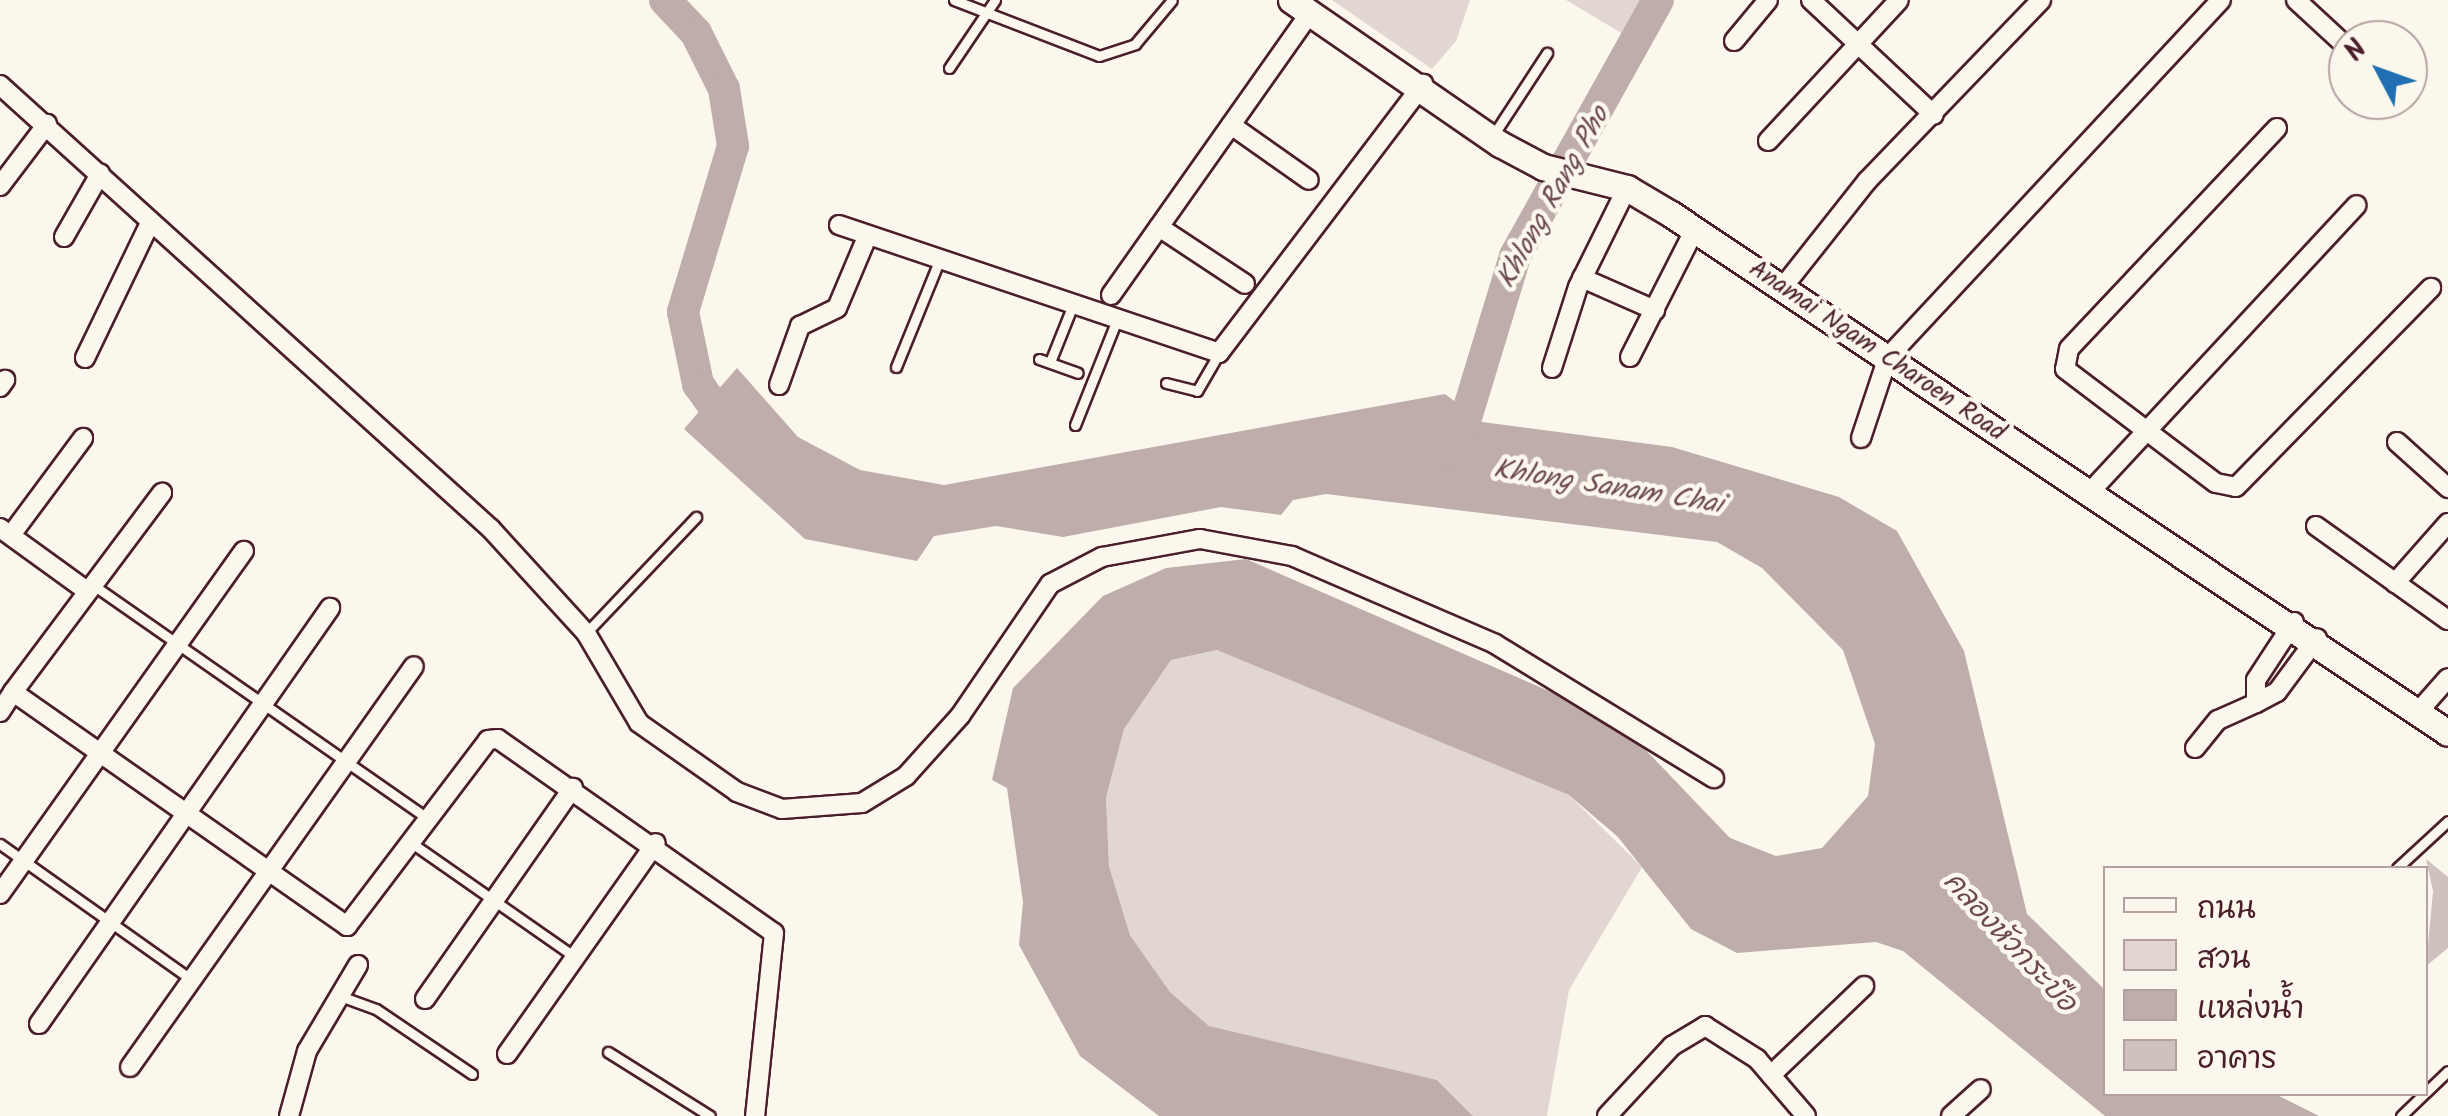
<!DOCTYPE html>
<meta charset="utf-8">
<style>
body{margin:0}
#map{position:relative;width:2448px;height:1116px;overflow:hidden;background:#fbf7ec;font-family:Kalam,"Playpen Sans Thai",sans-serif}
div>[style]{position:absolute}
.green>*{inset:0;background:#e2d7d0}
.water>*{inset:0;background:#bfadaa}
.river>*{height:32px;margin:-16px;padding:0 16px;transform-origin:16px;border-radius:16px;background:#bfadaa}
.building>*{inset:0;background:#cfc2bc}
.roads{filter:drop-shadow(2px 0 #4a1f2b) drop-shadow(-2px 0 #4a1f2b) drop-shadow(0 2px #4a1f2b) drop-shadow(0 -2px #4a1f2b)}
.lane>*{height:9px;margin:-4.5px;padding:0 4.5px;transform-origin:4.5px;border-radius:4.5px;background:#fbf7ec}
.street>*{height:18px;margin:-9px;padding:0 9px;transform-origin:9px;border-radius:9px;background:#fbf7ec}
.secondary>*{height:25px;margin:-12.5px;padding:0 12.5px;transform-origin:12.5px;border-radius:12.5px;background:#fbf7ec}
span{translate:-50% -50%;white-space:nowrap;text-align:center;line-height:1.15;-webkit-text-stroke:9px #fbf7ec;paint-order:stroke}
.street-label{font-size:25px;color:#4a1f2b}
.water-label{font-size:28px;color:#6d4a51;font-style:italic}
.legend{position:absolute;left:2103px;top:866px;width:325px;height:230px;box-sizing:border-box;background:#fbf7ec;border:2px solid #b4a19f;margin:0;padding:12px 18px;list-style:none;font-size:30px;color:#4a1f2b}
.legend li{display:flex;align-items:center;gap:20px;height:50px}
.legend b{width:50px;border:2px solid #b4a19f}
.north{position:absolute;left:2328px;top:20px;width:100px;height:100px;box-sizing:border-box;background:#fbf7ec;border:2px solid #b4a19f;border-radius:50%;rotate:311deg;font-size:28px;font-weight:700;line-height:40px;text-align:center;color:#4a1f2b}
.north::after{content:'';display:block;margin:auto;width:35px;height:45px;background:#1f6fb2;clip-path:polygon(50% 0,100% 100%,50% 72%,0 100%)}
</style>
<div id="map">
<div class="green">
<i style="clip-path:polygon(1332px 0,1470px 0,1456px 41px,1432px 69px)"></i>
<i style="clip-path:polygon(1566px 0,1650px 0,1628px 37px)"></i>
<i style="clip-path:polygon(1218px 650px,1569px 795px,1642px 867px,1569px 990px,1547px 1116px,1473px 1116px,1437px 1080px,1275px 1049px,1209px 1026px,1170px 992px,1130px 935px,1109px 866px,1106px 798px,1124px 729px,1171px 660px)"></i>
</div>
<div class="water">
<i style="clip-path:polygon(737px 368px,798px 437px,860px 470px,944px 485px,1445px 394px,1482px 422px,1672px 447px,1839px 497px,1897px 531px,1964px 651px,2027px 914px,2105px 990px,2106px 1094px,2275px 1094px,2319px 1116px,2105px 1116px,1903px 951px,1876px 942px,1737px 953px,1691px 929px,1618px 837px,1569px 795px,1217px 650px,1171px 660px,1124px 729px,1106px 798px,1109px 866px,1130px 935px,1170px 992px,1209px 1026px,1437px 1080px,1473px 1116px,1159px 1116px,1080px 1056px,1019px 945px,1023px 902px,1007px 788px,992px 780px,1013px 688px,1103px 596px,1166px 568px,1246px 559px,1574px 702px,1640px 744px,1730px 838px,1776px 856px,1822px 848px,1868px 796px,1875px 744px,1843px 650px,1762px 568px,1717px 542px,1326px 494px,1293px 500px,1281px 515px,1221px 507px,1063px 537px,996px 526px,934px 536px,917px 561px,805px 539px,684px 429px)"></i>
</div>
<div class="river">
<i style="left:665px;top:0;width:45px;rotate:46.8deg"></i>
<i style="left:696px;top:33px;width:63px;rotate:63.4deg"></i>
<i style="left:724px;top:89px;width:58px;rotate:81deg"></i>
<i style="left:733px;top:146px;width:173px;rotate:106.8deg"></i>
<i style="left:683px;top:312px;width:74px;rotate:78.2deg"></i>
<i style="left:698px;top:384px;width:64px;rotate:54.6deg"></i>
<i style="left:1455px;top:454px;width:207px;rotate:-73.1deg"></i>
<i style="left:1515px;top:256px;width:293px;rotate:-60.8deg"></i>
</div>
<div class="building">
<i style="clip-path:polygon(2426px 859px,2448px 877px,2448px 948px,2426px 966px,2433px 891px)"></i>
</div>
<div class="roads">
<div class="lane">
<i style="left:954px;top:0;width:155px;rotate:21.1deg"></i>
<i style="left:1099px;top:56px;width:38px;rotate:-18deg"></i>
<i style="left:1135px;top:44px;width:57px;rotate:-49.9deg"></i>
<i style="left:949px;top:68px;width:82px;rotate:-55.9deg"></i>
<i style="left:1494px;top:134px;width:97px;rotate:-56.8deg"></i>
<i style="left:1039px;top:359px;width:41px;rotate:19.7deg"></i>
<i style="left:1050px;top:362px;width:59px;rotate:-68.2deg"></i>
<i style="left:896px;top:367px;width:114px;rotate:-67.9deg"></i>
<i style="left:1166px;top:383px;width:32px;rotate:14deg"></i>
<i style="left:1197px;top:391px;width:44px;rotate:-59.9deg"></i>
<i style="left:1075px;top:425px;width:111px;rotate:-68.3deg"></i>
<i style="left:93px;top:585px;width:411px;rotate:34.9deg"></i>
<i style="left:586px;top:633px;width:160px;rotate:-46.5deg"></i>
<i style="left:0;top:844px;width:234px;rotate:35.3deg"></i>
<i style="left:413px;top:844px;width:198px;rotate:34.9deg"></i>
<i style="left:2397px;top:868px;width:69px;rotate:-42.7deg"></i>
<i style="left:340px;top:996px;width:38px;rotate:20deg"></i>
<i style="left:376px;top:1009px;width:116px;rotate:34.1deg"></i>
<i style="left:608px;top:1052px;width:120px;rotate:32.1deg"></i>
<i style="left:2426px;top:1092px;width:30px;rotate:-44deg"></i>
<i style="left:2401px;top:1116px;width:32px;rotate:-44deg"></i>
</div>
<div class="street">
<i style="left:1811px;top:0;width:168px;rotate:43.1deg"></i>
<i style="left:2296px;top:0;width:71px;rotate:42.7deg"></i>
<i style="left:1734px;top:41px;width:53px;rotate:-50.3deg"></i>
<i style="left:0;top:85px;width:662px;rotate:42.12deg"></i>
<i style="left:491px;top:529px;width:141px;rotate:47.6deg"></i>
<i style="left:586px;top:633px;width:104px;rotate:59.5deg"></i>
<i style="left:639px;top:723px;width:120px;rotate:35.1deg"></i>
<i style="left:737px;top:792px;width:48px;rotate:20.7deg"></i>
<i style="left:782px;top:809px;width:80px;rotate:-4.3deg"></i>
<i style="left:862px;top:803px;width:52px;rotate:-31.5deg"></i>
<i style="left:906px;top:776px;width:81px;rotate:-48deg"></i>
<i style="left:960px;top:716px;width:160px;rotate:-55.7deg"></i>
<i style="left:1050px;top:584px;width:59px;rotate:-27.4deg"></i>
<i style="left:1102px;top:557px;width:100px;rotate:-10.4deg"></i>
<i style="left:1200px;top:539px;width:94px;rotate:10.5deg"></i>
<i style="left:1292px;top:556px;width:221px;rotate:23.4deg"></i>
<i style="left:1495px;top:644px;width:257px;rotate:31.5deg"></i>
<i style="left:1231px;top:125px;width:95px;rotate:35.2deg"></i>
<i style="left:2277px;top:128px;width:303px;rotate:133.3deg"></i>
<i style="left:2069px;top:349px;width:20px;rotate:101deg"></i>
<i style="left:2065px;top:369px;width:189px;rotate:37.1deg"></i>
<i style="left:2216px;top:483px;width:20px;rotate:11deg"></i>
<i style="left:2236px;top:487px;width:279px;rotate:-45.6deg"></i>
<i style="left:1768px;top:141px;width:192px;rotate:-47.1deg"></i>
<i style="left:0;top:186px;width:78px;rotate:-52.8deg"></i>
<i style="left:839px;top:225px;width:401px;rotate:18.6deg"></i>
<i style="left:1219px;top:353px;width:338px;rotate:-52.8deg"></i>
<i style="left:1159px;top:227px;width:103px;rotate:33.5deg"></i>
<i style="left:64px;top:237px;width:73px;rotate:-60.3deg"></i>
<i style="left:1582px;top:278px;width:80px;rotate:23.7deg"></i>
<i style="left:1783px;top:287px;width:135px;rotate:-51.6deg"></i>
<i style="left:1867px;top:181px;width:251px;rotate:-46.1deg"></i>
<i style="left:1111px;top:295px;width:345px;rotate:-54.8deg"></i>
<i style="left:1630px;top:357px;width:144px;rotate:-63.1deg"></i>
<i style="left:85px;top:358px;width:150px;rotate:-64.3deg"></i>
<i style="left:1552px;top:368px;width:85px;rotate:-72.2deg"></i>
<i style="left:1578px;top:287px;width:110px;rotate:-63.7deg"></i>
<i style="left:779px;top:385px;width:63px;rotate:-70.4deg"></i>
<i style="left:800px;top:326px;width:41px;rotate:-25.9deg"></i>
<i style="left:837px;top:308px;width:77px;rotate:-67.1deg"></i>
<i style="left:0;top:387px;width:9px;rotate:-54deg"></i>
<i style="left:1861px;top:438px;width:85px;rotate:-71.6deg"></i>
<i style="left:1888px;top:357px;width:488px;rotate:-47deg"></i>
<i style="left:2397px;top:442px;width:69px;rotate:42deg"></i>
<i style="left:2089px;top:493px;width:393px;rotate:-47.1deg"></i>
<i style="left:2316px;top:526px;width:162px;rotate:35.5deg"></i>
<i style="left:0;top:528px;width:107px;rotate:35.9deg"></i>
<i style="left:11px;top:535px;width:121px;rotate:-53.4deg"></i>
<i style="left:2395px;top:583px;width:80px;rotate:-48.5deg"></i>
<i style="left:2294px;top:622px;width:69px;rotate:123.2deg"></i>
<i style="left:2256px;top:680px;width:23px;rotate:90deg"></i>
<i style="left:2256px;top:703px;width:24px;rotate:-28deg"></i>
<i style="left:2277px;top:692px;width:67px;rotate:-53.5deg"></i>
<i style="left:13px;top:692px;width:249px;rotate:-53.2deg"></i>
<i style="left:0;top:712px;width:24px;rotate:-57deg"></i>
<i style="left:13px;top:692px;width:408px;rotate:35deg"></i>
<i style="left:347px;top:926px;width:233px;rotate:-52.8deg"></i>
<i style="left:488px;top:740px;width:10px;rotate:-6deg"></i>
<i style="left:498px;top:739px;width:337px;rotate:35.1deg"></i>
<i style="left:774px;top:933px;width:184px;rotate:95.9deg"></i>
<i style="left:2418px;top:712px;width:45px;rotate:-48.6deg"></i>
<i style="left:2195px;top:748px;width:36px;rotate:-51deg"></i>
<i style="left:2218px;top:720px;width:42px;rotate:-24.1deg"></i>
<i style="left:0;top:894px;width:421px;rotate:-54.6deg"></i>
<i style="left:425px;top:999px;width:258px;rotate:-55deg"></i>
<i style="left:39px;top:1024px;width:508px;rotate:-55.03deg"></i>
<i style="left:507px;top:1054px;width:258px;rotate:-54.8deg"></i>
<i style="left:130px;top:1067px;width:491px;rotate:-54.7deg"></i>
<i style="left:1771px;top:1075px;width:129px;rotate:-43.7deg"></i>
<i style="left:289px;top:1116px;width:67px;rotate:-74.5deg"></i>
<i style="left:307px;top:1051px;width:100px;rotate:-59.3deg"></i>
<i style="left:1607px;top:1116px;width:96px;rotate:-47.1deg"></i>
<i style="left:1672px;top:1046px;width:39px;rotate:-31deg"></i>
<i style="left:1705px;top:1026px;width:62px;rotate:32.4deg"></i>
<i style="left:1757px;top:1059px;width:75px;rotate:49.3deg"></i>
<i style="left:1951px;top:1116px;width:40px;rotate:-42deg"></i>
</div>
<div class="secondary">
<i style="left:1291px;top:0;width:254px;rotate:34.6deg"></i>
<i style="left:1500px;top:144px;width:49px;rotate:28.1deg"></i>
<i style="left:1543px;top:167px;width:87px;rotate:14deg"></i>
<i style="left:1627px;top:188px;width:51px;rotate:30.6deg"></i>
<i style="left:1671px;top:214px;width:934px;rotate:33.74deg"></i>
</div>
</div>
<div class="street-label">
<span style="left:1877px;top:351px;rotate:34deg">Anamai Ngam Charoen Road</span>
</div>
<div class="water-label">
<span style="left:1554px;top:198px;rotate:-61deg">Khlong Rang Pho</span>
<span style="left:1608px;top:488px;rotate:9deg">Khlong Sanam Chai</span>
<span style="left:2009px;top:943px;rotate:47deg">คลองหัวกระบือ</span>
</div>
<ul class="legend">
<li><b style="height:12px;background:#fbf7ec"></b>ถนน</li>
<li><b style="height:28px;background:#e2d7d0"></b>สวน</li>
<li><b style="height:28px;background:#bfadaa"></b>แหล่งน้ำ</li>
<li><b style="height:28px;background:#cfc2bc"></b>อาคาร</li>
</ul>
<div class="north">N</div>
</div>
